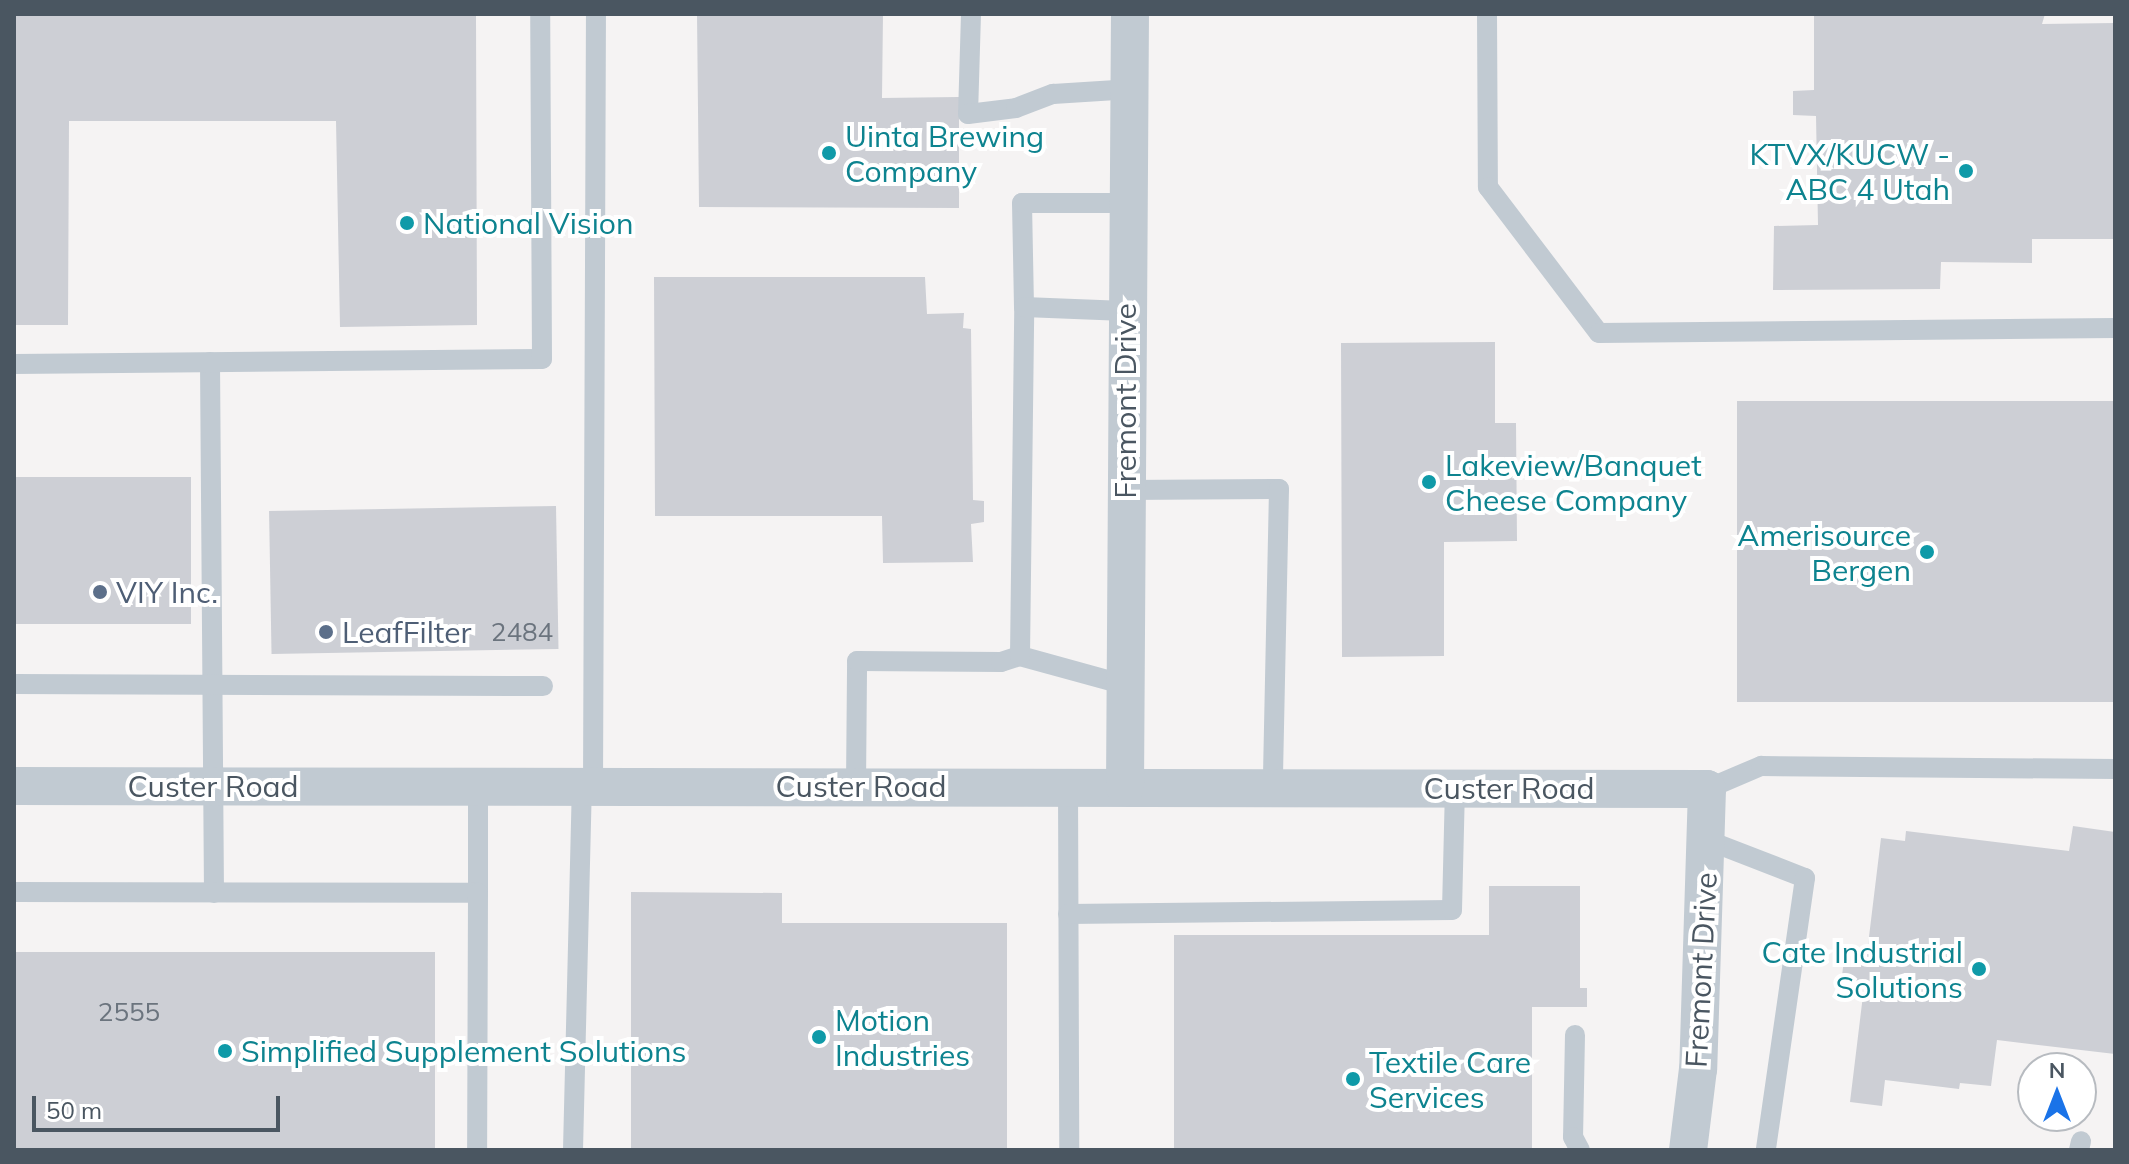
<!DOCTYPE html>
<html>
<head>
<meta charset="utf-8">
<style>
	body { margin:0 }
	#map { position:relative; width:2129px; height:1164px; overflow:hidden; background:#f5f3f3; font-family:Mulish,sans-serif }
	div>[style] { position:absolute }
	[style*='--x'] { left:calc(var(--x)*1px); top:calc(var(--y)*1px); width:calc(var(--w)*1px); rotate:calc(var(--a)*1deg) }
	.building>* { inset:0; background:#cdcfd5; transform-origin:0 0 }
	.service>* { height:20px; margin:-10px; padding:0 10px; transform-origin:10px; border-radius:10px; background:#c1cad2 }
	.minor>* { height:38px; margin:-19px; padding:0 19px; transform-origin:19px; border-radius:19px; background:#c1cad2 }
	.dots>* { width:22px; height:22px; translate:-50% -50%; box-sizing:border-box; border:4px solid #fff; border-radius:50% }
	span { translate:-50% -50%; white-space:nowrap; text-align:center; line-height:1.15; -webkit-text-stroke:8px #fff; paint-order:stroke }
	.number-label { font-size:26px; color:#6b747e }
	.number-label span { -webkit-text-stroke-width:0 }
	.culture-label { font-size:30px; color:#0d838f }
	.left { translate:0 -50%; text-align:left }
	.right { translate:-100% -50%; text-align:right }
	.street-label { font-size:30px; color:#4a5661 }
	.service-label { font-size:30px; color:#4e5e75 }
	.frame { position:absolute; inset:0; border:16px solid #4a5661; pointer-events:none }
	.north { position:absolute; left:2017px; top:1052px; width:80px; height:80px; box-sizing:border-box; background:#fff; border:2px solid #b7bbc0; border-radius:50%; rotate:0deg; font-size:22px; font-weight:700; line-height:32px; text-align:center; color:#4a5661 }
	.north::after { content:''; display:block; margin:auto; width:28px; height:36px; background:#1a73e8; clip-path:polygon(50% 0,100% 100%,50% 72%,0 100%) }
	.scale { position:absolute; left:32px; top:1096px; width:248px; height:36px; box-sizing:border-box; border:4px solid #4a5661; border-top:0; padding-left:10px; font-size:24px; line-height:28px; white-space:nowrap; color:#4a5661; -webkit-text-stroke:6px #fff; paint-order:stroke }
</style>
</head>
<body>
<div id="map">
	<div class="building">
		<i style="clip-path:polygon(14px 14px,476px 14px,477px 325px,340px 327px,336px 121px,69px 121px,68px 325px,14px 325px)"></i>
		<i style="clip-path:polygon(697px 14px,883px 14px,882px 98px,959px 97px,959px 208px,699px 207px)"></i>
		<i style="clip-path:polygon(1814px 14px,2045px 14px,2042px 24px,2115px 23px,2115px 239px,2032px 239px,2032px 263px,1941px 262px,1940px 289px,1773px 290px,1774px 226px,1818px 225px,1816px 116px,1793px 115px,1793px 91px,1814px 90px)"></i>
		<i style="clip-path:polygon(654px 277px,925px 277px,927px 314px,964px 313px,963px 328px,971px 329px,973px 500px,984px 501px,984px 522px,971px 524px,973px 562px,883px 563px,882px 516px,655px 516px)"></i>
		<i style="clip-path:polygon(1495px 342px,1495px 423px,1516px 423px,1517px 541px,1444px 542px,1444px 656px,1342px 657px,1341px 343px)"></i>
		<i style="left:2115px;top:401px;width:301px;height:378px;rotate:90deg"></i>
		<i style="left:14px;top:477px;width:177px;height:147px"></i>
		<i style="left:556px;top:506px;width:143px;height:287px;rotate:89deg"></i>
		<i style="clip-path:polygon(2073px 826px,2115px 832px,2115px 1054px,1997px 1040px,1991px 1086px,1960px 1083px,1959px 1089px,1885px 1080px,1882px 1106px,1850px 1102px,1864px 987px,1841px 984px,1845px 951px,1867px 953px,1881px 838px,1905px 841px,1906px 831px,2069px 851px)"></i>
		<i style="clip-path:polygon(1489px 886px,1580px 886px,1580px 988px,1587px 988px,1587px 1007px,1532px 1007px,1532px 1150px,1174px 1150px,1174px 935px,1489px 935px)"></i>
		<i style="clip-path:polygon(631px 892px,782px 893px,782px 923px,1007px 923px,1007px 1150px,631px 1150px)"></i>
		<i style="left:435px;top:952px;width:198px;height:421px;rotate:90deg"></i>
	</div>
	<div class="service">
		<i style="--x:971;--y:14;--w:100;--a:91.7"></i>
		<i style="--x:968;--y:114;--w:48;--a:-7.1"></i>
		<i style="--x:1016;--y:108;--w:40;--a:-21"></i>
		<i style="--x:1053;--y:94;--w:79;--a:-3.6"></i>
		<i style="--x:1487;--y:14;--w:173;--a:89.7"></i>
		<i style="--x:1488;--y:187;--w:183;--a:52.8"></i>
		<i style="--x:1599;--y:333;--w:516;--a:-0.56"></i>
		<i style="--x:1024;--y:307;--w:104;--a:-91.1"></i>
		<i style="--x:1022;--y:203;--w:103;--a:0"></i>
		<i style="--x:210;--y:362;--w:531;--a:89.57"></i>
		<i style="--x:14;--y:364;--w:528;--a:-0.54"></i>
		<i style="--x:542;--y:359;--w:345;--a:-90.3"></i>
		<i style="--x:1125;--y:490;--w:154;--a:-0.4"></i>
		<i style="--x:1279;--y:489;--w:298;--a:91.2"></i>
		<i style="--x:1020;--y:656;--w:109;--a:15.4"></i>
		<i style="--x:14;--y:684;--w:529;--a:0.22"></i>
		<i style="--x:478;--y:786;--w:107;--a:90"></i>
		<i style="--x:593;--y:786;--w:772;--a:-89.78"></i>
		<i style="--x:856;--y:786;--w:125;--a:-89.5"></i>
		<i style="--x:857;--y:661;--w:144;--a:0.4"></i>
		<i style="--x:1001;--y:662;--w:20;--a:-18"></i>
		<i style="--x:1020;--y:656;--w:349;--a:-89.3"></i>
		<i style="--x:1024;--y:307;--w:101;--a:2.3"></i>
		<i style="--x:1068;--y:786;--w:364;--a:89.8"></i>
		<i style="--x:1707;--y:789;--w:59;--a:-23.1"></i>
		<i style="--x:1761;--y:766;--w:354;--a:0.5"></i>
		<i style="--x:1707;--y:840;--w:105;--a:21.2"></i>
		<i style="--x:1805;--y:878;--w:275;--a:98.2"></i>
		<i style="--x:14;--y:892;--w:464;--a:0.1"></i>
		<i style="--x:478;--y:893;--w:257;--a:90.2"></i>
		<i style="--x:1068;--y:914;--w:384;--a:-0.6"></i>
		<i style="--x:1452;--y:910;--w:122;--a:-88.6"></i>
		<i style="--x:1575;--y:1035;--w:102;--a:91.1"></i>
		<i style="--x:1573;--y:1137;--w:15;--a:62"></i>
		<i style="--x:573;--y:1150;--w:364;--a:-88.6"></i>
		<i style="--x:2079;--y:1150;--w:9;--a:-77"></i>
	</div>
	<div class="minor">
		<i style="--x:14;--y:786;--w:1693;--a:0.1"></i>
		<i style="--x:1707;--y:789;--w:280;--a:91.8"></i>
		<i style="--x:1698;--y:1069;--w:82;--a:97"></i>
		<i style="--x:1125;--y:787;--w:773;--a:-89.63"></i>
	</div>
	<div class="dots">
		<i style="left:829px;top:153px;background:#0f9aa8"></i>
		<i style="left:1966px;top:171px;background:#0f9aa8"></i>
		<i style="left:407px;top:223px;background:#0f9aa8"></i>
		<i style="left:1429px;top:482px;background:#0f9aa8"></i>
		<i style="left:1927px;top:552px;background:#0f9aa8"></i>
		<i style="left:100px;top:592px;background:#5c6f8a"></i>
		<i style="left:326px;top:632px;background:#5c6f8a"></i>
		<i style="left:1979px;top:969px;background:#0f9aa8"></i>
		<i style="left:819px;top:1037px;background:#0f9aa8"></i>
		<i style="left:225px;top:1051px;background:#0f9aa8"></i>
		<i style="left:1353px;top:1079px;background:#0f9aa8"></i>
	</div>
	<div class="number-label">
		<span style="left:522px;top:632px">2484</span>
		<span style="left:129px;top:1012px">2555</span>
	</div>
	<div class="culture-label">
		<span class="left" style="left:845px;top:153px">Uinta Brewing<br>Company</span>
		<span class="right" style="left:1950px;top:171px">KTVX/KUCW -<br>ABC 4 Utah</span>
		<span class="left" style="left:423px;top:223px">National Vision</span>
		<span class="left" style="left:1445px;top:482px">Lakeview/Banquet<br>Cheese Company</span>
		<span class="right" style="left:1911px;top:552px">Amerisource<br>Bergen</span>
		<span class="right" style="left:1963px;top:969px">Cate Industrial<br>Solutions</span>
		<span class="left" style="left:835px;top:1037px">Motion<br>Industries</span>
		<span class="left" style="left:241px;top:1051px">Simplified Supplement Solutions</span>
		<span class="left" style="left:1369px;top:1079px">Textile Care<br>Services</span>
	</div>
	<div class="street-label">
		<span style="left:1125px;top:401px;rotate:-90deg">Fremont Drive</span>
		<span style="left:213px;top:786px">Custer Road</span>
		<span style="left:861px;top:786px">Custer Road</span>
		<span style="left:1509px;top:788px">Custer Road</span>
		<span style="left:1701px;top:970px;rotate:-87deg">Fremont Drive</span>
	</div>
	<div class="service-label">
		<span class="left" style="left:116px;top:592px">VIY Inc.</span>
		<span class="left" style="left:342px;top:632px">LeafFilter</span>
	</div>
	<div class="frame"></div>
	<div class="north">N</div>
	<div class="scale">50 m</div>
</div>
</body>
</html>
